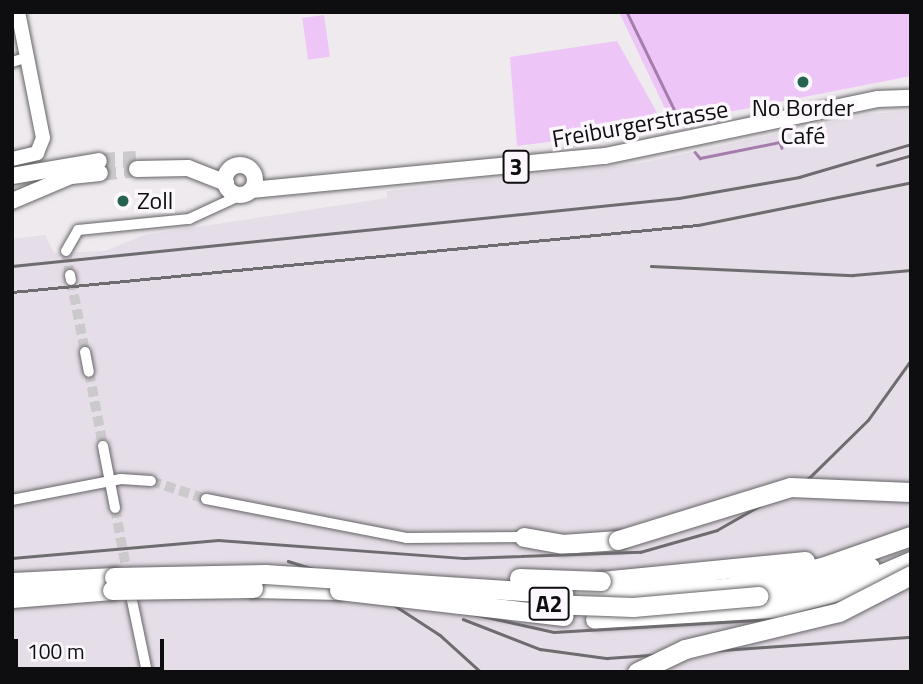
<!DOCTYPE html>
<html>
<head>
<meta charset="utf-8">
<style>
	body { margin:0 }
	#map { position:relative; width:923px; height:684px; overflow:hidden; background:#eeeaee; font-family:"Titillium Web",sans-serif }
	div>[style] { position:absolute }
	[style*='--x'] { left:calc(var(--x)*1px); top:calc(var(--y)*1px); width:calc(var(--w)*1px); rotate:calc(var(--a)*1deg) }
	.built>* { inset:0; background:#e5dde7 }
	.green>* { inset:0; background:#edc5f6; transform-origin:0 0 }
	.stream>* { height:2.5px; margin:-1.25px; padding:0 1.25px; transform-origin:1.25px; border-radius:1.25px; background:#a47dad }
	.street-tunnel>* { height:10px; margin-top:-5px; transform-origin:0; background:repeating-linear-gradient(90deg,#ccc9cd 0 10px,transparent 0 15px) }
	.primary-tunnel>* { height:16px; margin-top:-8px; transform-origin:0; background:repeating-linear-gradient(90deg,#ccc9cd 0 16px,transparent 0 24px) }
	.roads { filter:drop-shadow(0 0 2px #656366) drop-shadow(0 0 2px #656366) }
	.street>* { height:10px; margin:-5px; padding:0 5px; transform-origin:5px; border-radius:5px; background:#fff }
	.secondary>* { height:14px; margin:-7px; padding:0 7px; transform-origin:7px; border-radius:7px; background:#fff }
	.primary>* { height:16px; margin:-8px; padding:0 8px; transform-origin:8px; border-radius:8px; background:#fff }
	.primary>.ring { margin:-8px; padding:0; box-sizing:content-box; background:none; border:16px solid #fff; border-radius:50% }
	.highway>* { height:19px; margin:-9.5px; padding:0 9.5px; transform-origin:9.5px; border-radius:9.5px; background:#fff }
	.rail>* { height:2.5px; margin:-1.25px; padding:0 1.25px; transform-origin:1.25px; border-radius:1.25px; background:#6e6c6f }
	.bridges { filter:drop-shadow(0 0 2px #656366) drop-shadow(0 0 2px #656366) }
	.highway-bridge>* { height:19px; margin:-9.5px; padding:0 9.5px; transform-origin:9.5px; border-radius:9.5px; background:#fff }
	.dots>* { width:19px; height:19px; translate:-50% -50%; box-sizing:border-box; border:4px solid #fbf7fc; border-radius:50% }
	span { translate:-50% -50%; white-space:nowrap; text-align:center; line-height:1.15; -webkit-text-stroke:7px #fbf7fc; paint-order:stroke }
	.shield-label span { padding:2px 5px; background:#fbf7fc; border:2px solid; border-radius:5px; -webkit-text-stroke-width:0 }
	.shield-label { font-size:23px; color:#0e0d0f; font-weight:700 }
	.poi-label { font-size:24px; color:#0e0d0f }
	.left { translate:0 -50%; text-align:left }
	.street-label { font-size:24px; color:#0e0d0f }
	.frame { position:absolute; inset:0; border:14px solid #0e0d0f; pointer-events:none }
	.scale { position:absolute; left:14px; top:639px; width:150px; height:32px; box-sizing:border-box; border:4px solid #0e0d0f; border-top:0; padding-left:9px; font-size:21px; line-height:24px; white-space:nowrap; color:#0e0d0f; -webkit-text-stroke:5px #fbf7fc; paint-order:stroke }
</style>
</head>
<body>
<div id="map">
	<div class="built">
		<i style="clip-path:polygon(911px 111px,911px 672px,12px 672px,12px 239px,45px 235px,54px 253px,105px 251px,144px 235px,387px 198px,387px 191px,642px 163px,868px 114px)"></i>
	</div>
	<div class="green">
		<i style="clip-path:polygon(619px 12px,911px 12px,911px 76px,672px 123px)"></i>
		<i style="left:324px;top:15px;width:42px;height:22px;rotate:82deg"></i>
		<i style="clip-path:polygon(617px 41px,665px 127px,517px 146px,510px 57px)"></i>
	</div>
	<div class="stream">
		<i style="--x:627;--y:12;--w:117;--a:64.1"></i>
		<i style="--x:695;--y:152;--w:8;--a:50"></i>
		<i style="--x:700;--y:158;--w:82;--a:-11.3"></i>
		<i style="--x:780;--y:142;--w:6;--a:72"></i>
	</div>
	<div class="street-tunnel">
		<i style="--x:66;--y:251;--w:24;--a:81"></i>
		<i style="--x:71;--y:280;--w:73;--a:79"></i>
		<i style="--x:89;--y:372;--w:75;--a:79.3"></i>
		<i style="--x:151;--y:481;--w:58;--a:18.1"></i>
		<i style="--x:115;--y:508;--w:66;--a:79.5"></i>
	</div>
	<div class="primary-tunnel">
		<i style="--x:99;--y:161;--w:37;--a:-3"></i>
		<i style="--x:100;--y:173;--w:37;--a:-6"></i>
	</div>
	<div class="roads">
		<div class="street">
			<i style="--x:12;--y:62;--w:17;--a:-17"></i>
			<i style="--x:66;--y:251;--w:24;--a:-60"></i>
			<i style="--x:78;--y:230;--w:112;--a:-5.7"></i>
			<i style="--x:189;--y:219;--w:57;--a:-24.8"></i>
			<i style="--x:70;--y:275;--w:5;--a:79"></i>
			<i style="--x:85;--y:352;--w:20;--a:79"></i>
			<i style="--x:103;--y:446;--w:63;--a:79"></i>
			<i style="--x:206;--y:499;--w:204;--a:11"></i>
			<i style="--x:406;--y:538;--w:118;--a:-0.5"></i>
			<i style="--x:12;--y:500;--w:111;--a:-10.9"></i>
			<i style="--x:121;--y:479;--w:30;--a:4"></i>
			<i style="--x:129;--y:586;--w:88;--a:78.2"></i>
		</div>
		<div class="secondary">
			<i style="--x:12;--y:159;--w:26;--a:-13"></i>
			<i style="--x:37;--y:153;--w:16;--a:-68"></i>
			<i style="--x:43;--y:138;--w:128;--a:-101.2"></i>
		</div>
		<div class="primary">
			<i class="ring" style="left:225px;top:165px;width:14px;height:14px"></i>
			<i style="--x:137;--y:169;--w:51;--a:-1.1"></i>
			<i style="--x:188;--y:168;--w:41;--a:21.5"></i>
			<i style="--x:12;--y:176;--w:88;--a:-9.8"></i>
			<i style="--x:251;--y:190;--w:356;--a:-5.5"></i>
			<i style="--x:605;--y:156;--w:279;--a:-11.8"></i>
			<i style="--x:878;--y:99;--w:33;--a:-2"></i>
			<i style="--x:12;--y:201;--w:64;--a:-23"></i>
			<i style="--x:71;--y:176;--w:29;--a:-6"></i>
		</div>
		<div class="highway">
			<i style="--x:524;--y:537;--w:39;--a:10"></i>
			<i style="--x:562;--y:544;--w:56;--a:-4.1"></i>
			<i style="--x:601;--y:581;--w:205;--a:-5.6"></i>
			<i style="--x:12;--y:582;--w:102;--a:-2.8"></i>
			<i style="--x:253;--y:588;--w:86;--a:1.3"></i>
			<i style="--x:774;--y:592;--w:99;--a:-14.6"></i>
			<i style="--x:563;--y:594;--w:163;--a:-2.1"></i>
			<i style="--x:726;--y:588;--w:98;--a:-12.3"></i>
			<i style="--x:822;--y:567;--w:94;--a:-19.2"></i>
			<i style="--x:12;--y:598;--w:100;--a:-4.6"></i>
			<i style="--x:595;--y:619;--w:176;--a:-3.3"></i>
			<i style="--x:771;--y:609;--w:78;--a:-14.9"></i>
			<i style="--x:846;--y:589;--w:71;--a:-23.3"></i>
		</div>
	</div>
	<div class="rail">
		<i style="--x:877;--y:165;--w:35;--a:-16"></i>
		<i style="--x:12;--y:266;--w:670;--a:-5.82"></i>
		<i style="--x:679;--y:198;--w:122;--a:-9.9"></i>
		<i style="--x:799;--y:177;--w:117;--a:-16.4"></i>
		<i style="--x:651;--y:266;--w:202;--a:2.6"></i>
		<i style="--x:853;--y:275;--w:58;--a:-4.9"></i>
		<i style="--x:12;--y:292;--w:689;--a:-5.58"></i>
		<i style="--x:698;--y:225;--w:215;--a:-11.3"></i>
		<i style="--x:12;--y:558;--w:207;--a:-5"></i>
		<i style="--x:218;--y:540;--w:247;--a:4.2"></i>
		<i style="--x:464;--y:558;--w:176;--a:-2"></i>
		<i style="--x:640;--y:552;--w:80;--a:-15.9"></i>
		<i style="--x:717;--y:530;--w:107;--a:-29.7"></i>
		<i style="--x:810;--y:477;--w:81;--a:-44.5"></i>
		<i style="--x:868;--y:420;--w:74;--a:-54.4"></i>
		<i style="--x:288;--y:561;--w:133;--a:17.5"></i>
		<i style="--x:415;--y:601;--w:142;--a:12.6"></i>
		<i style="--x:554;--y:632;--w:239;--a:-3.4"></i>
		<i style="--x:371;--y:590;--w:82;--a:33.1"></i>
		<i style="--x:440;--y:635;--w:55;--a:42.1"></i>
		<i style="--x:463;--y:619;--w:83;--a:21.3"></i>
		<i style="--x:540;--y:649;--w:68;--a:7.7"></i>
		<i style="--x:607;--y:658;--w:305;--a:-4"></i>
	</div>
	<div class="bridges">
		<div class="highway-bridge">
			<i style="--x:618;--y:540;--w:180;--a:-17.1"></i>
			<i style="--x:790;--y:487;--w:121;--a:2.4"></i>
			<i style="--x:114;--y:577;--w:151;--a:-1.1"></i>
			<i style="--x:265;--y:574;--w:299;--a:3.8"></i>
			<i style="--x:519;--y:578;--w:82;--a:2.1"></i>
			<i style="--x:112;--y:590;--w:141;--a:-0.8"></i>
			<i style="--x:339;--y:590;--w:226;--a:6.6"></i>
			<i style="--x:546;--y:604;--w:87;--a:2"></i>
			<i style="--x:633;--y:607;--w:126;--a:-5"></i>
			<i style="--x:637;--y:672;--w:53;--a:-25.6"></i>
			<i style="--x:685;--y:649;--w:158;--a:-13.5"></i>
			<i style="--x:839;--y:612;--w:81;--a:-27.2"></i>
		</div>
	</div>
	<div class="dots">
		<i style="left:803px;top:82px;background:#24634f"></i>
		<i style="left:123px;top:201px;background:#24634f"></i>
	</div>
	<div class="shield-label">
		<span style="left:516px;top:167px">3</span>
		<span style="left:549px;top:604px">A2</span>
	</div>
	<div class="poi-label">
		<span style="left:803px;top:122px">No Border<br>Café</span>
		<span class="left" style="left:137px;top:201px">Zoll</span>
	</div>
	<div class="street-label">
		<span style="left:640px;top:124px;rotate:-10deg">Freiburgerstrasse</span>
	</div>
	<div class="frame"></div>
	<div class="scale">100 m</div>
</div>
</body>
</html>
